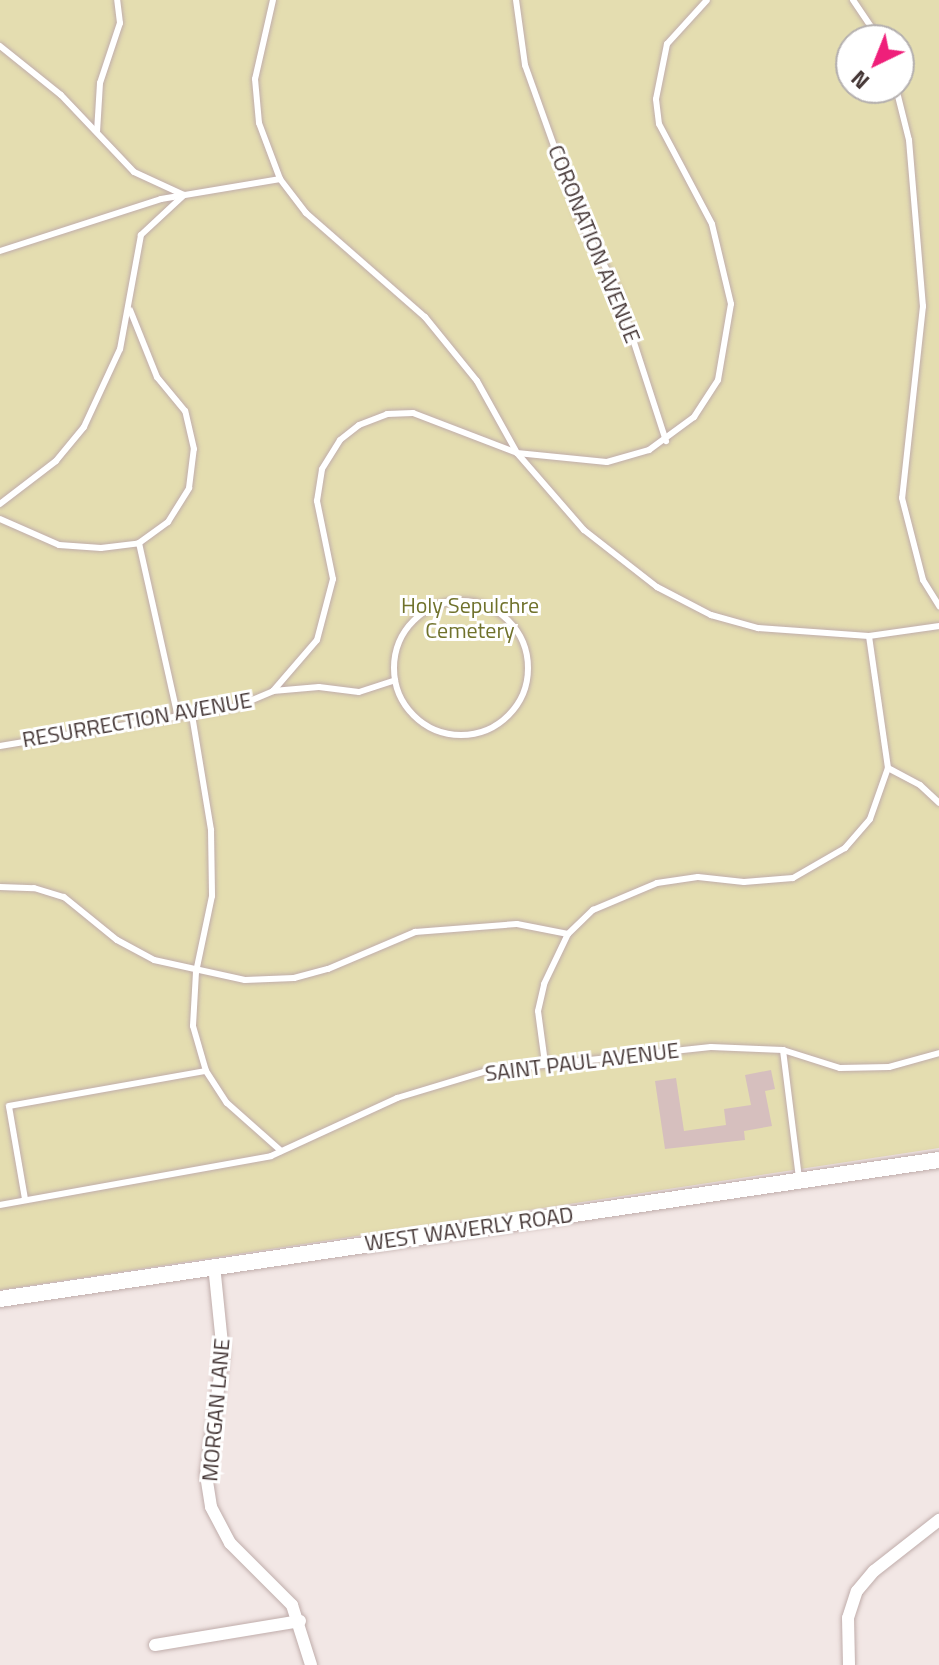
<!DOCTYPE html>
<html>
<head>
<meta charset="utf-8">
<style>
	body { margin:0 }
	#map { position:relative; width:939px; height:1665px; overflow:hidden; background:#f2e7e5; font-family:"Titillium Web",sans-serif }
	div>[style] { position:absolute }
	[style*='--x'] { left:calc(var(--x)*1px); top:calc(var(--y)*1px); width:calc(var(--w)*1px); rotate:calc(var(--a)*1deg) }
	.green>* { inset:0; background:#e4ddb0 }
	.building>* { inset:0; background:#d6bfbe }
	.roads { filter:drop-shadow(0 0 2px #c0adab) drop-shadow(0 0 2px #c0adab) }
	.service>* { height:6px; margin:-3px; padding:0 3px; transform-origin:3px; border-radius:3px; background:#fff }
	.service>.ring { margin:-3px; padding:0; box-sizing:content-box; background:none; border:6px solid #fff; border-radius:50% }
	.minor>* { height:12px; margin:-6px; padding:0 6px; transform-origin:6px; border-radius:6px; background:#fff }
	.tertiary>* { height:16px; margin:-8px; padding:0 8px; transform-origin:8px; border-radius:8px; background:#fff }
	span { translate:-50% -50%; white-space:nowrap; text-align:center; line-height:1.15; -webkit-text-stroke:6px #fff; paint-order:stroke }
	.street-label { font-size:22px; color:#443635 }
	.park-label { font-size:22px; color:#70722c }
	.north { position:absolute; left:835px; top:24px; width:80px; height:80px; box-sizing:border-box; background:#fff; border:2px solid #b4afae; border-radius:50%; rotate:223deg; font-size:22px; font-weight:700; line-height:32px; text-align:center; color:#443635 }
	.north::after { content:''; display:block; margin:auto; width:28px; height:36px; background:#ef1f7a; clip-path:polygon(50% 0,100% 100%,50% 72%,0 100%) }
</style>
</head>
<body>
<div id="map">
	<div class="green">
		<i style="clip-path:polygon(evenodd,0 0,939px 0,939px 1148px,0 1290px,0 0,851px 40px,899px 40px,899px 88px,851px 88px,851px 40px)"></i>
	</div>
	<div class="building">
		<i style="clip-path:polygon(771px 1070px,775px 1089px,765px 1091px,772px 1126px,744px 1131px,745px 1140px,665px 1149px,655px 1081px,676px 1078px,684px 1131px,726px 1125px,724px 1109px,751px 1105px,745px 1075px)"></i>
	</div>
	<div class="roads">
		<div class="service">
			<i style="--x:273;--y:0;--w:81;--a:102.8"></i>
			<i style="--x:255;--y:79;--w:44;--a:84.8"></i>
			<i style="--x:259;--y:123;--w:60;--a:69.4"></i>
			<i style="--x:280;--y:179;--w:43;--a:52.6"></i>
			<i style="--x:306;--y:213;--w:158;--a:41.2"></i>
			<i style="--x:425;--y:317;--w:82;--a:50.9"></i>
			<i style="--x:477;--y:381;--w:82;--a:60.9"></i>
			<i style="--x:517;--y:453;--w:102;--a:49"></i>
			<i style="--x:584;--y:530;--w:93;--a:38"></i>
			<i style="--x:657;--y:587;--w:61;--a:27.4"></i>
			<i style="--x:711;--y:615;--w:49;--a:15.5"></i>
			<i style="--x:758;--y:628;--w:111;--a:4.1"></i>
			<i style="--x:869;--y:636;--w:71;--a:-8.1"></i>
			<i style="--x:516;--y:0;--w:66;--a:82.1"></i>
			<i style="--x:525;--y:65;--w:169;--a:70.3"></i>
			<i style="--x:582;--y:224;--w:72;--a:61.6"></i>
			<i style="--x:616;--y:287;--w:162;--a:72"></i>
			<i style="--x:853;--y:0;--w:48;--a:56"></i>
			<i style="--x:0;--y:46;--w:78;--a:38.8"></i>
			<i style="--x:61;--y:95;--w:106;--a:46.5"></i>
			<i style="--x:134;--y:172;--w:55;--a:24.7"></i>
			<i style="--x:184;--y:195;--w:59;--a:137.1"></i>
			<i style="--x:141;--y:235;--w:116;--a:100.4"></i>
			<i style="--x:120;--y:349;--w:86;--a:114.8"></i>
			<i style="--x:84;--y:427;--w:44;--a:129.5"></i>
			<i style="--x:56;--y:461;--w:71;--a:142.5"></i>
			<i style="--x:896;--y:88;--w:54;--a:76"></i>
			<i style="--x:909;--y:140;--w:167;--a:85.2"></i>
			<i style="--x:923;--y:306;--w:193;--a:96.2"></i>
			<i style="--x:902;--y:498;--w:85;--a:75.6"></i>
			<i style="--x:923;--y:580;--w:31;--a:58"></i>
			<i style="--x:97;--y:132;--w:49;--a:-86.5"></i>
			<i style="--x:100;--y:83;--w:63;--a:-71.6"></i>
			<i style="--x:120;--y:23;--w:23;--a:-97"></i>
			<i style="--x:0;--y:251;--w:169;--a:-17.9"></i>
			<i style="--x:161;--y:199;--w:121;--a:-9.5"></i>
			<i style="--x:0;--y:519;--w:64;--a:23.8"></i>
			<i style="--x:59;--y:545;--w:42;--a:4.1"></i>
			<i style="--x:101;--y:548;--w:38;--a:-7"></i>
			<i style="--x:139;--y:543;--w:36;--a:-36"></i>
			<i style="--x:168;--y:522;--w:40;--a:-58"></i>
			<i style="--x:189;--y:488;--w:39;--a:-83"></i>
			<i style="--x:194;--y:449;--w:39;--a:-103"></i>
			<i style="--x:185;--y:411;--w:44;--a:-129.5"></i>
			<i style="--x:157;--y:377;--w:72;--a:-111.9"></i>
			<i style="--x:139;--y:543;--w:178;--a:77.4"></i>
			<i class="ring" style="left:394px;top:601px;width:128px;height:128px"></i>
			<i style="--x:273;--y:691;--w:46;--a:-5"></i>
			<i style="--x:319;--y:687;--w:40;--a:7.1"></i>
			<i style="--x:359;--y:692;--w:38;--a:-18"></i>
			<i style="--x:192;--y:715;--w:117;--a:80.6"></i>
			<i style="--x:211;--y:830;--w:66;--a:89.1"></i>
			<i style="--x:212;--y:896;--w:78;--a:101.9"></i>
			<i style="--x:196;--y:972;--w:54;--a:93.2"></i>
			<i style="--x:193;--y:1026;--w:47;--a:73.9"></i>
			<i style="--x:206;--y:1071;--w:38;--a:57"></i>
			<i style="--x:227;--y:1103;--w:72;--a:41.6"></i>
			<i style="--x:0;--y:746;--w:241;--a:-9.5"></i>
			<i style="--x:238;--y:706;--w:38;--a:-23"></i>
			<i style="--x:273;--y:691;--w:67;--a:-49.2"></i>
			<i style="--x:317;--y:640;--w:63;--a:-75.3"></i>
			<i style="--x:333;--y:579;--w:80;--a:-101.6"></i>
			<i style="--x:317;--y:501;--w:32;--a:-81"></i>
			<i style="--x:322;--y:469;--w:34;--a:-58"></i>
			<i style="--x:340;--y:440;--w:24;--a:-38"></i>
			<i style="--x:359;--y:425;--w:30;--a:-21"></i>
			<i style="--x:387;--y:414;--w:26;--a:-2"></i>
			<i style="--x:413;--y:413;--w:111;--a:21"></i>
			<i style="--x:517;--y:453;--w:90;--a:5.7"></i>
			<i style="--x:607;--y:462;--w:44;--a:-15.9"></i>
			<i style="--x:649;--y:450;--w:56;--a:-36.3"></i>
			<i style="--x:694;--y:417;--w:44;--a:-57"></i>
			<i style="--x:718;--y:380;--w:77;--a:-80.3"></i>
			<i style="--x:731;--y:304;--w:82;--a:-103.4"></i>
			<i style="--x:712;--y:224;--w:113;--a:-117.9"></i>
			<i style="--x:659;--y:124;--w:25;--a:-97"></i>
			<i style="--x:656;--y:99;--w:56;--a:-78.7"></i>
			<i style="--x:667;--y:44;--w:59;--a:-47.7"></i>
			<i style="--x:888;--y:768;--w:36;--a:28"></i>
			<i style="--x:920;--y:785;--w:26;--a:43"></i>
			<i style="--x:0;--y:887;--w:34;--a:2"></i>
			<i style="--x:34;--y:888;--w:31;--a:17"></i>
			<i style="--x:64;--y:897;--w:68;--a:39.1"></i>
			<i style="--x:117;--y:940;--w:42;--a:28.4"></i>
			<i style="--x:154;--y:960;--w:93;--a:12.4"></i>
			<i style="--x:245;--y:980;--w:49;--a:-2.3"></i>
			<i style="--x:294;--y:978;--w:35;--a:-15"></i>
			<i style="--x:328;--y:969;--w:95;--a:-23"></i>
			<i style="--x:415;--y:932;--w:102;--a:-4.5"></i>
			<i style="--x:517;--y:924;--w:52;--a:11.1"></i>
			<i style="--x:783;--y:1050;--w:129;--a:82.9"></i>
			<i style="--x:545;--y:1063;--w:52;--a:-97.7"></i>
			<i style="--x:538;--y:1011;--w:28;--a:-77"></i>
			<i style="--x:544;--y:984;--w:55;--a:-64.4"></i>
			<i style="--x:568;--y:934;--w:35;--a:-44"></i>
			<i style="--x:593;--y:910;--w:69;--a:-22.9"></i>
			<i style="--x:657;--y:883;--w:41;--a:-8.3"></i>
			<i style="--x:698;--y:877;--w:46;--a:6.2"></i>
			<i style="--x:744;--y:882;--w:49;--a:-4.7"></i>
			<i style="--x:793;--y:878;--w:60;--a:-30"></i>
			<i style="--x:845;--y:848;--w:38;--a:-49"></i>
			<i style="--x:870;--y:819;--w:54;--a:-70.6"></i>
			<i style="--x:888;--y:768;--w:133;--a:-98.2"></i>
			<i style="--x:25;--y:1199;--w:94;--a:-99.8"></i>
			<i style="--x:9;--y:1106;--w:200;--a:-10.1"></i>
			<i style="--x:0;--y:1205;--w:275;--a:-10.2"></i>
			<i style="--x:271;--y:1156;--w:139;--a:-24.7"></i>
			<i style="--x:397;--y:1098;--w:94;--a:-16.7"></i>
			<i style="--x:487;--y:1071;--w:225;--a:-6.1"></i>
			<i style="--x:711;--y:1047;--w:72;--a:2.4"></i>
			<i style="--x:783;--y:1050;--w:60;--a:17.5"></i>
			<i style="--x:840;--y:1068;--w:49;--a:-1.2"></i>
			<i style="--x:889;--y:1067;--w:52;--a:-15.6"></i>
		</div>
		<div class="minor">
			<i style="--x:214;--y:1265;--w:89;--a:84.2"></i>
			<i style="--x:223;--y:1354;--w:122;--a:98"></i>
			<i style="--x:206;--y:1475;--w:32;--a:81"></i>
			<i style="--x:211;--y:1507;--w:41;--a:62.2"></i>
			<i style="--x:230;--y:1543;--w:88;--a:45"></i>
			<i style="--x:292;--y:1605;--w:63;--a:72.4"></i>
			<i style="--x:155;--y:1645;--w:147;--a:-9.4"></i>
			<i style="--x:849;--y:1665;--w:47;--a:-91.2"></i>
			<i style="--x:848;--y:1618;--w:28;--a:-72"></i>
			<i style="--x:857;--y:1591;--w:26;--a:-50"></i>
			<i style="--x:874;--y:1571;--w:83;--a:-38.1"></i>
		</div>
		<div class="tertiary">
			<i style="--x:0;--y:1299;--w:949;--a:-8.42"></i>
		</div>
	</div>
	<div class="street-label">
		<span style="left:594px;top:244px;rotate:68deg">CORONATION AVENUE</span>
		<span style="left:137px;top:720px;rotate:-10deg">RESURRECTION AVENUE</span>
		<span style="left:582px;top:1062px;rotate:-7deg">SAINT PAUL AVENUE</span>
		<span style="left:469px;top:1229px;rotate:-8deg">WEST WAVERLY ROAD</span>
		<span style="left:216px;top:1410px;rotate:-85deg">MORGAN LANE</span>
	</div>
	<div class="park-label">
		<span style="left:470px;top:618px">Holy Sepulchre<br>Cemetery</span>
	</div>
	<div class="north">N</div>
</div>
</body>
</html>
